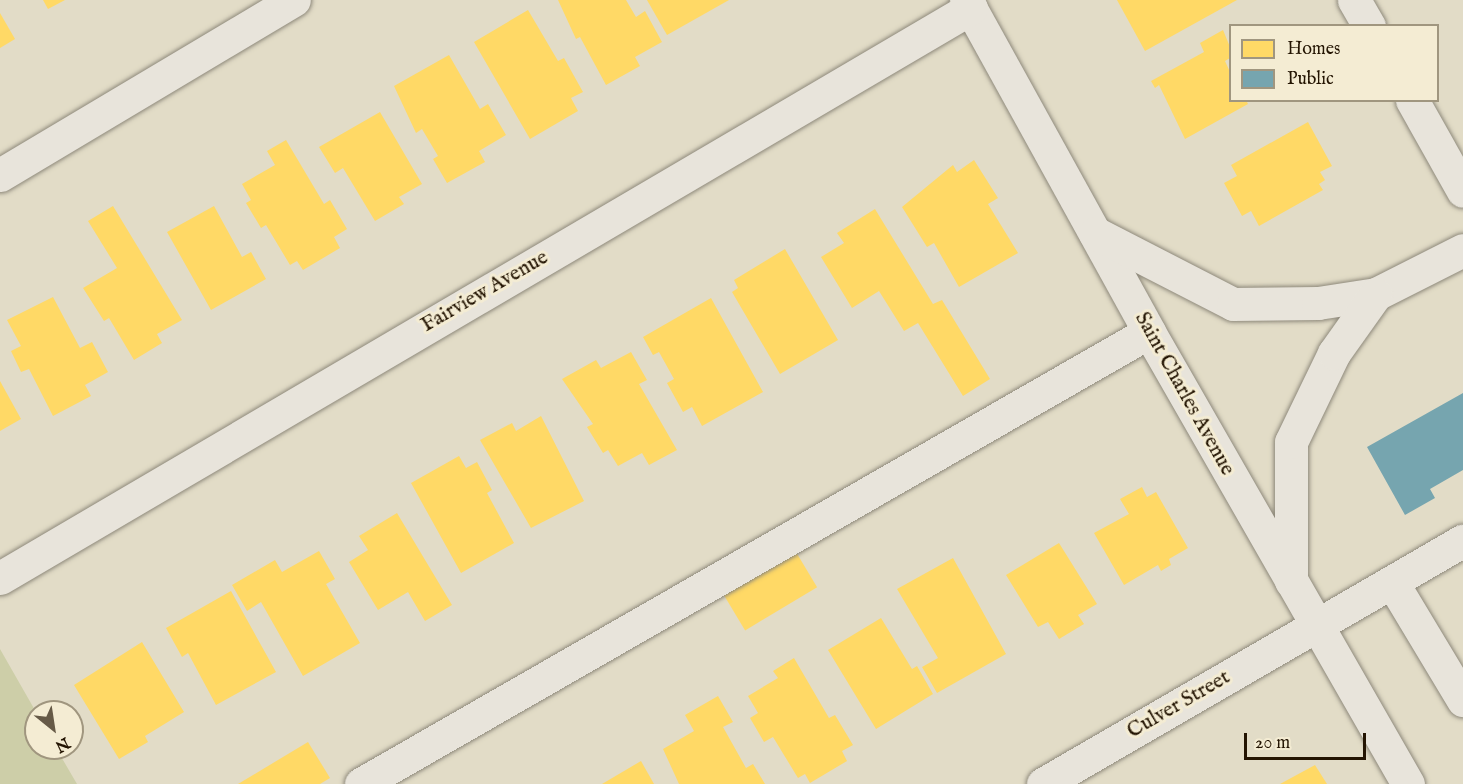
<!DOCTYPE html>
<html>
<head>
<meta charset="utf-8">
<style>
	body { margin:0 }
	#map { position:relative; width:1463px; height:784px; overflow:hidden; background:#e2dcc7; font-family:"IM FELL English",serif }
	div>[style] { position:absolute }
	[style*='--x'] { left:calc(var(--x)*1px); top:calc(var(--y)*1px); width:calc(var(--w)*1px); rotate:calc(var(--a)*1deg) }
	.green>* { inset:0; background:#cdcea8 }
	.homes>* { inset:0; background:#ffd966; transform-origin:0 0 }
	.public>* { inset:0; background:#76a5af }
	.roads { filter:drop-shadow(0 0 2px #8e897b) drop-shadow(0 0 2px #8e897b) }
	.minor>* { height:33px; margin:-16.5px; padding:0 16.5px; transform-origin:16.5px; border-radius:16.5px; background:#e8e4db }
	span { translate:-50% -50%; white-space:nowrap; text-align:center; line-height:1.15; -webkit-text-stroke:6px #f4ecd3; paint-order:stroke }
	.street-label { font-size:21px; color:#231402 }
	.legend { position:absolute; left:1229px; top:24px; width:210px; height:78px; box-sizing:border-box; background:#f4ecd3; border:2px solid #a0967f; margin:0; padding:8px 10px; list-style:none; font-size:18px; color:#231402 }
	.legend li { display:flex; align-items:center; gap:12px; height:30px }
	.legend b { width:30px; border:2px solid #a0967f }
	.north { position:absolute; left:24px; top:700px; width:60px; height:60px; box-sizing:border-box; background:#f4ecd3; border:2px solid #a0967f; border-radius:50%; rotate:150deg; font-size:16px; font-weight:700; line-height:24px; text-align:center; color:#231402 }
	.north::after { content:''; display:block; margin:auto; width:21px; height:27px; background:#665a47; clip-path:polygon(50% 0,100% 100%,50% 72%,0 100%) }
	.scale { position:absolute; left:1244px; top:733px; width:122px; height:27px; box-sizing:border-box; border:3px solid #231402; border-top:0; padding-left:8px; font-size:18px; line-height:21px; white-space:nowrap; color:#231402; -webkit-text-stroke:4px #f4ecd3; paint-order:stroke }
</style>
</head>
<body>
<div id="map">
	<div class="green">
		<i style="clip-path:polygon(0 649px,36px 712px,36px 748px,56px 748px,77px 784px,0 784px)"></i>
	</div>
	<div class="homes">
		<i style="clip-path:polygon(43px 0,65px 0,48px 9px)"></i>
		<i style="clip-path:polygon(558px 0,626px 0,636px 17px,645px 11px,662px 42px,635px 57px,640px 66px,606px 85px,580px 37px,576px 39px)"></i>
		<i style="clip-path:polygon(647px 0,729px 0,667px 35px)"></i>
		<i style="clip-path:polygon(1117px 0,1237px 0,1145px 51px)"></i>
		<i style="clip-path:polygon(528px 10px,558px 61px,564px 58px,583px 92px,571px 98px,578px 111px,530px 139px,474px 42px)"></i>
		<i style="clip-path:polygon(0 13px,15px 39px,0 48px)"></i>
		<i style="clip-path:polygon(1223px 30px,1230px 47px,1230px 58px,1225px 61px,1230px 72px,1230px 100px,1246px 100px,1248px 104px,1185px 139px,1159px 85px,1155px 88px,1151px 81px,1204px 52px,1200px 43px)"></i>
		<i style="clip-path:polygon(449px 55px,480px 109px,488px 104px,506px 135px,479px 151px,485px 162px,447px 183px,433px 159px,438px 156px,422px 129px,416px 133px,394px 86px)"></i>
		<i style="clip-path:polygon(380px 112px,422px 184px,399px 197px,404px 204px,375px 221px,343px 168px,335px 173px,319px 147px)"></i>
		<i style="clip-path:polygon(1308px 122px,1332px 166px,1320px 172px,1325px 180px,1319px 184px,1323px 190px,1259px 226px,1251px 211px,1242px 216px,1224px 183px,1237px 176px,1231px 165px)"></i>
		<i style="clip-path:polygon(286px 140px,324px 204px,330px 200px,347px 229px,334px 237px,340px 248px,303px 270px,297px 261px,290px 265px,266px 225px,261px 228px,246px 203px,251px 200px,242px 184px,275px 165px,267px 151px)"></i>
		<i style="clip-path:polygon(974px 160px,998px 198px,988px 204px,1018px 253px,959px 287px,934px 243px,927px 247px,902px 207px,953px 165px,957px 172px)"></i>
		<i style="clip-path:polygon(113px 206px,182px 320px,157px 334px,162px 343px,134px 360px,109px 318px,104px 321px,83px 288px,117px 268px,88px 221px)"></i>
		<i style="clip-path:polygon(214px 206px,242px 257px,251px 252px,266px 279px,211px 310px,167px 232px)"></i>
		<i style="clip-path:polygon(875px 209px,933px 304px,942px 300px,990px 379px,963px 396px,918px 323px,904px 331px,879px 291px,852px 308px,821px 257px,844px 243px,837px 233px)"></i>
		<i style="clip-path:polygon(785px 249px,838px 340px,780px 374px,732px 292px,738px 288px,734px 280px)"></i>
		<i style="clip-path:polygon(53px 297px,80px 348px,92px 342px,108px 372px,85px 385px,91px 396px,53px 416px,29px 369px,21px 372px,11px 351px,21px 346px,7px 320px)"></i>
		<i style="clip-path:polygon(711px 298px,763px 392px,702px 426px,692px 407px,683px 412px,667px 383px,674px 379px,659px 352px,653px 355px,643px 337px)"></i>
		<i style="clip-path:polygon(631px 352px,647px 380px,639px 384px,677px 450px,649px 465px,642px 453px,618px 466px,608px 450px,603px 453px,587px 427px,593px 424px,562px 379px,596px 360px,601px 368px)"></i>
		<i style="clip-path:polygon(0 381px,21px 419px,0 431px)"></i>
		<i style="clip-path:polygon(541px 416px,584px 501px,531px 528px,480px 440px,512px 423px,516px 431px)"></i>
		<i style="clip-path:polygon(459px 456px,466px 468px,477px 462px,492px 490px,487px 493px,514px 543px,461px 573px,411px 483px)"></i>
		<i style="clip-path:polygon(1142px 487px,1147px 497px,1156px 492px,1188px 548px,1169px 559px,1171px 565px,1161px 571px,1158px 565px,1124px 585px,1094px 533px,1129px 514px,1120px 499px)"></i>
		<i style="clip-path:polygon(397px 513px,452px 605px,425px 621px,408px 592px,378px 610px,349px 562px,368px 550px,359px 536px)"></i>
		<i style="clip-path:polygon(1059px 543px,1097px 604px,1078px 615px,1084px 624px,1059px 639px,1048px 622px,1038px 627px,1006px 575px)"></i>
		<i style="clip-path:polygon(319px 551px,335px 579px,326px 584px,360px 643px,303px 676px,261px 602px,247px 611px,232px 585px,275px 560px,282px 572px)"></i>
		<i style="left:796px;top:552px;width:41px;height:84px;rotate:59deg"></i>
		<i style="clip-path:polygon(953px 558px,1006px 654px,937px 693px,922px 667px,938px 658px,897px 589px)"></i>
		<i style="clip-path:polygon(231px 591px,276px 672px,216px 705px,188px 653px,182px 657px,166px 628px)"></i>
		<i style="clip-path:polygon(881px 618px,912px 669px,917px 666px,933px 694px,876px 729px,828px 650px)"></i>
		<i style="clip-path:polygon(142px 642px,184px 712px,145px 736px,148px 742px,119px 759px,74px 685px)"></i>
		<i style="clip-path:polygon(794px 658px,829px 718px,835px 715px,853px 745px,842px 751px,847px 761px,810px 783px,805px 774px,798px 778px,773px 737px,764px 742px,750px 718px,758px 713px,748px 696px,778px 678px,773px 671px)"></i>
		<i style="clip-path:polygon(718px 696px,733px 722px,723px 727px,746px 768px,753px 764px,765px 784px,679px 784px,663px 749px,694px 731px,685px 715px)"></i>
		<i style="clip-path:polygon(308px 742px,330px 778px,320px 784px,238px 784px)"></i>
		<i style="clip-path:polygon(641px 761px,654px 784px,602px 784px)"></i>
		<i style="clip-path:polygon(1315px 765px,1327px 784px,1280px 784px)"></i>
	</div>
	<div class="public">
		<i style="clip-path:polygon(1463px 393px,1463px 470px,1430px 489px,1435px 498px,1405px 515px,1367px 447px)"></i>
	</div>
	<div class="roads">
		<div class="minor">
			<i style="--x:966;--y:0;--w:379;--a:61.1"></i>
			<i style="--x:1149;--y:332;--w:521;--a:60.19"></i>
			<i style="--x:1354;--y:0;--w:30;--a:60"></i>
			<i style="--x:1412;--y:100;--w:104;--a:60.7"></i>
			<i style="--x:0;--y:175;--w:342;--a:-30.8"></i>
			<i style="--x:1095;--y:233;--w:155;--a:27.2"></i>
			<i style="--x:1233;--y:304;--w:85;--a:-0.7"></i>
			<i style="--x:1318;--y:303;--w:59;--a:-8.8"></i>
			<i style="--x:1376;--y:294;--w:97;--a:-26.8"></i>
			<i style="--x:0;--y:578;--w:1126;--a:-30.41"></i>
			<i style="--x:1291;--y:581;--w:139;--a:-90"></i>
			<i style="--x:1291;--y:442;--w:99;--a:-64.2"></i>
			<i style="--x:1334;--y:353;--w:72;--a:-54.6"></i>
			<i style="--x:1392;--y:582;--w:138;--a:59"></i>
			<i style="--x:361;--y:784;--w:908;--a:-29.84"></i>
			<i style="--x:1043;--y:784;--w:485;--a:-30.1"></i>
		</div>
	</div>
	<div class="street-label">
		<span style="left:485px;top:292px;rotate:-30deg">Fairview Avenue</span>
		<span style="left:1184px;top:394px;rotate:61deg">Saint Charles Avenue</span>
		<span style="left:1179px;top:705px;rotate:-30deg">Culver Street</span>
	</div>
	<ul class="legend">
	<li><b style="height:16px;background:#ffd966"></b>Homes</li>
	<li><b style="height:16px;background:#76a5af"></b>Public</li>
	</ul>
	<div class="north">N</div>
	<div class="scale">20 m</div>
</div>
</body>
</html>
